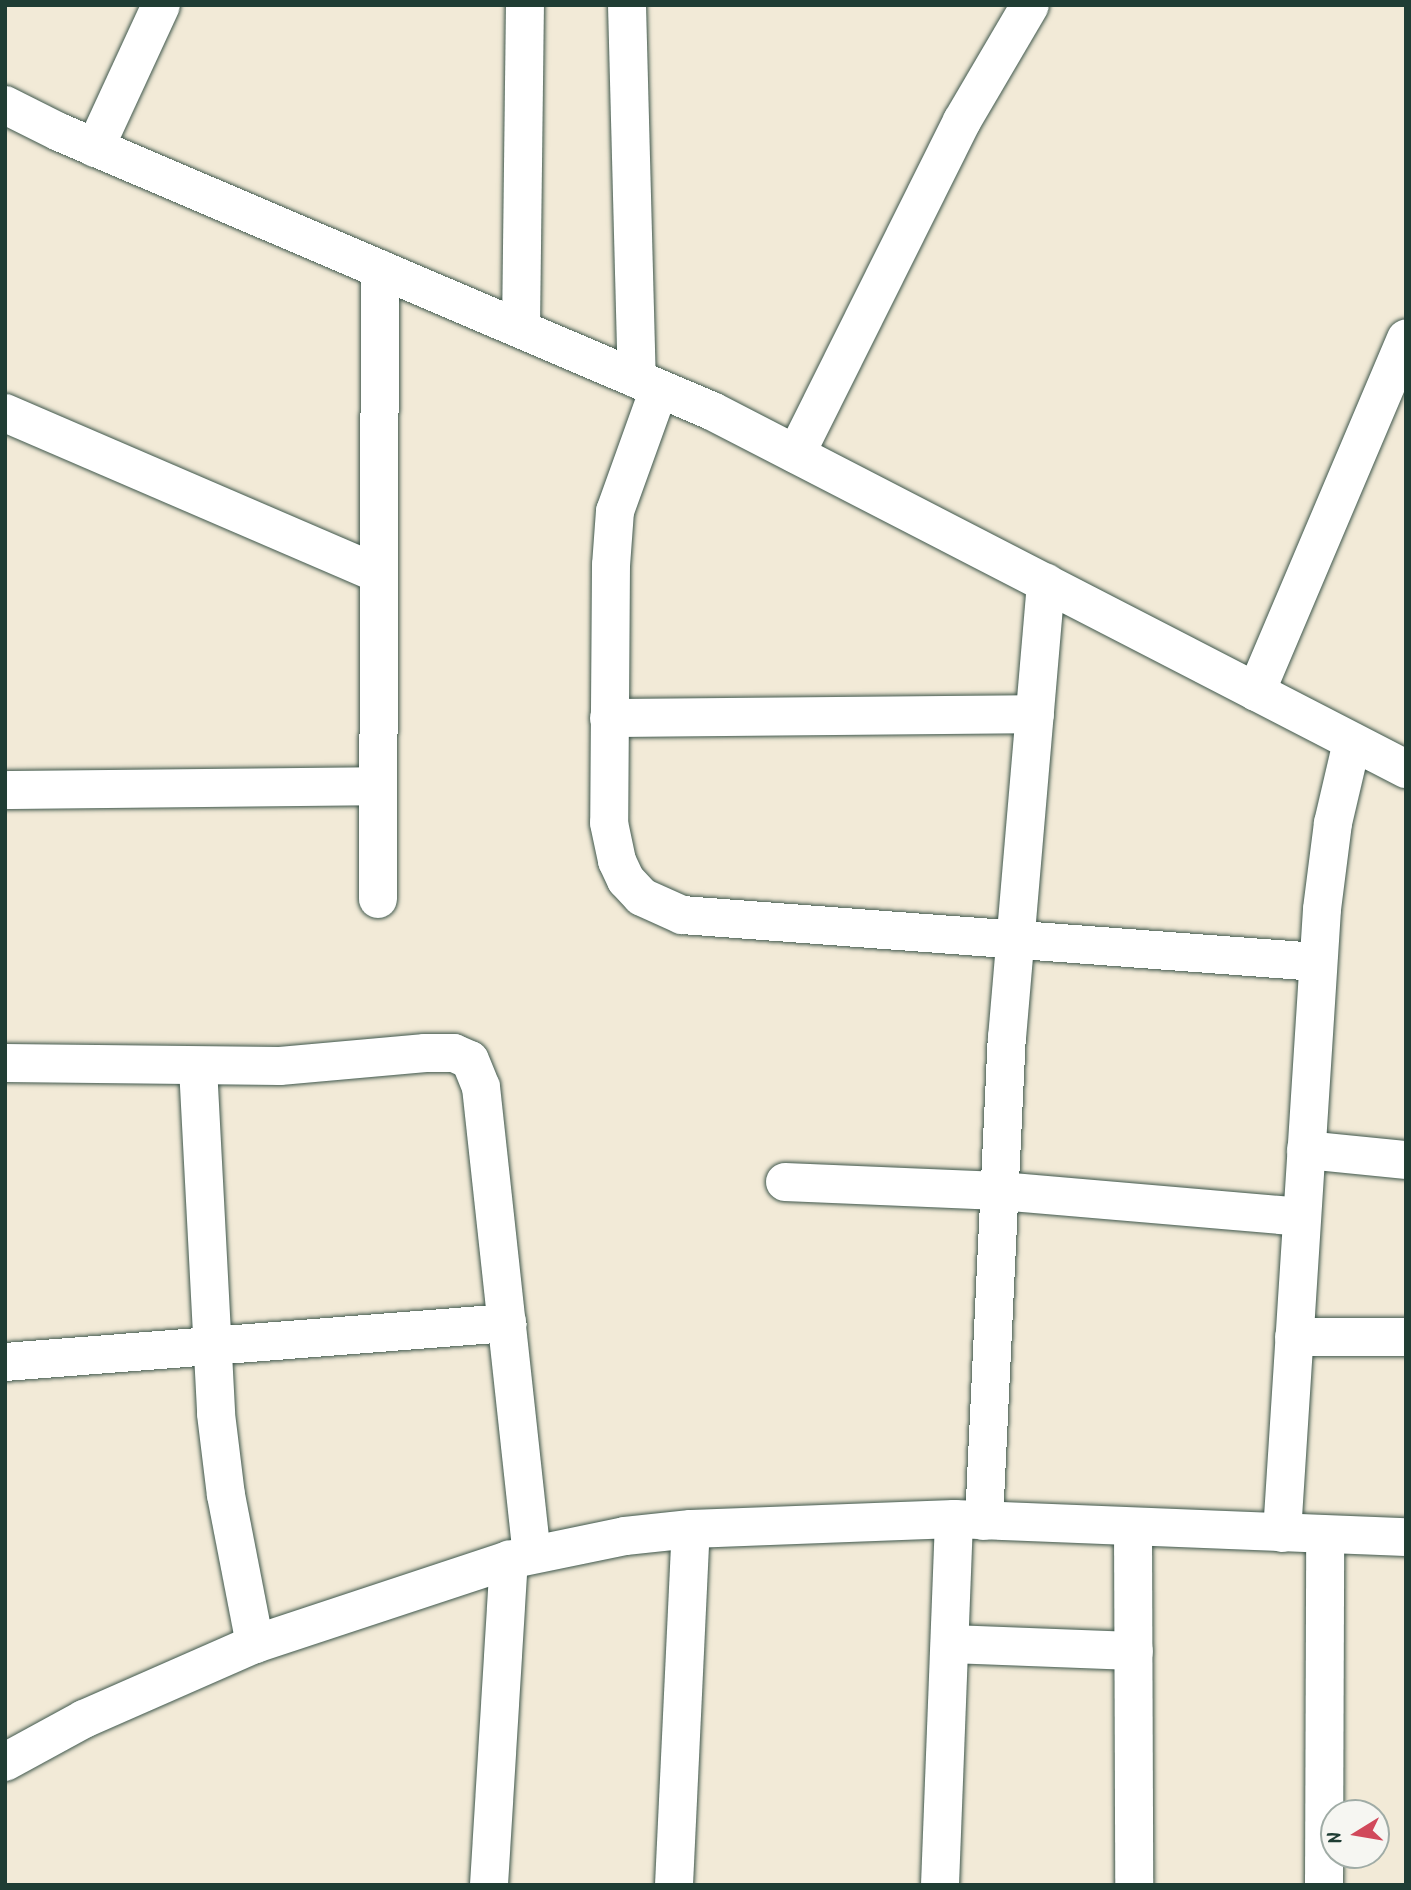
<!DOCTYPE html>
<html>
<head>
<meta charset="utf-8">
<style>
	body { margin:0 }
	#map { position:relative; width:1411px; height:1890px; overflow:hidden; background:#f2ead7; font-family:Kalam,sans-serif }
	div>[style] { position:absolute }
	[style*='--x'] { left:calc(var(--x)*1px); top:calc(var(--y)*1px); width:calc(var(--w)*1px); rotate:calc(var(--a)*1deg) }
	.roads { filter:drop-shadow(0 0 2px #3f574c) drop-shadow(0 0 2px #3f574c) }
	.minor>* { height:38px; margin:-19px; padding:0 19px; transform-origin:19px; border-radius:19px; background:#fff }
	span { translate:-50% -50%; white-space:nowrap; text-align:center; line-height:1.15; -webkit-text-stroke:7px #f6f6f2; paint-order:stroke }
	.frame { position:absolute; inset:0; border:7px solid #1f3d34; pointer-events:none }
	.north { position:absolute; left:1320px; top:1799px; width:70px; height:70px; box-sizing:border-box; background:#f6f6f2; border:2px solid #a0aca6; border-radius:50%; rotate:259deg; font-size:19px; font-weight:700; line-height:28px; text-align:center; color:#1f3d34 }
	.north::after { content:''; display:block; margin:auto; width:24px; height:32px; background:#d1495b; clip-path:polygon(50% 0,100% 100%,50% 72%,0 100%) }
</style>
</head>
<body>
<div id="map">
	<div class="roads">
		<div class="minor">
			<i style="--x:627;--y:5;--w:374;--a:88.5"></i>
			<i style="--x:5;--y:105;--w:60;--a:26.6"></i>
			<i style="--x:59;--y:132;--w:710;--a:23.14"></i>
			<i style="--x:712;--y:411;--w:781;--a:27.29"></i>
			<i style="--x:95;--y:148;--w:157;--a:-65.2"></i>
			<i style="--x:521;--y:329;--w:324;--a:-89.3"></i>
			<i style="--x:659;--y:389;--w:130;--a:109.8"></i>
			<i style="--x:615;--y:511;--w:54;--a:94.2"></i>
			<i style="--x:611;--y:565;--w:258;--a:90.4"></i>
			<i style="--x:609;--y:823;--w:39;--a:78"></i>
			<i style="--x:617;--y:861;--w:21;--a:65"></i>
			<i style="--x:626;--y:880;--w:23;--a:47"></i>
			<i style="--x:642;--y:897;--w:44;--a:24.2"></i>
			<i style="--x:682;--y:915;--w:638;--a:4.23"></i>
			<i style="--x:5;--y:413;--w:406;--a:23.3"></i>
			<i style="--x:796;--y:454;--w:372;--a:-63.5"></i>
			<i style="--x:962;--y:121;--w:134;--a:-59.6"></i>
			<i style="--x:1256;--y:692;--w:384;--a:-67"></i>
			<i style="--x:609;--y:718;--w:426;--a:-0.5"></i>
			<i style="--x:5;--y:790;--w:373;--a:-0.6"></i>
			<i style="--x:378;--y:899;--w:630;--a:-89.82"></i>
			<i style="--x:5;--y:1063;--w:275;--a:0.6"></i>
			<i style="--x:280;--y:1066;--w:146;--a:-5.1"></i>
			<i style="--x:425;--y:1053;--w:29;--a:0"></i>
			<i style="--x:454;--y:1053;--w:17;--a:24"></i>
			<i style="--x:470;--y:1060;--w:29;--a:68"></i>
			<i style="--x:481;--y:1087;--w:470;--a:83.8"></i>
			<i style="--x:198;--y:1067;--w:347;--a:87"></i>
			<i style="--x:216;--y:1414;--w:82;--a:83"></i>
			<i style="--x:226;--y:1495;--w:152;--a:79"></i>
			<i style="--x:1306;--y:1150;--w:100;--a:5.7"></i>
			<i style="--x:785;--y:1182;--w:215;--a:2.4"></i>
			<i style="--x:1000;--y:1191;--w:303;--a:4.9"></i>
			<i style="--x:1294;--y:1337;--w:112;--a:0"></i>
			<i style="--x:5;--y:1362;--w:504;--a:-4.44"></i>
			<i style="--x:984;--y:1521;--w:484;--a:-87.3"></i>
			<i style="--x:1007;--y:1038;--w:457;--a:-85.1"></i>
			<i style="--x:1133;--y:1528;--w:357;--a:89.8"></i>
			<i style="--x:1282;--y:1533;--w:625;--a:-86.33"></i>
			<i style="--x:1322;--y:909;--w:87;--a:-82.7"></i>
			<i style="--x:1333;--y:823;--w:83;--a:-76.8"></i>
			<i style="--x:950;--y:1644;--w:184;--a:2.2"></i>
			<i style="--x:5;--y:1762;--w:90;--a:-28.6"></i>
			<i style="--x:84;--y:1719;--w:187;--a:-23.7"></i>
			<i style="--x:255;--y:1644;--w:268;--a:-18.3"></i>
			<i style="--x:509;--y:1560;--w:118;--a:-11.7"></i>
			<i style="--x:625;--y:1536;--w:66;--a:-6.1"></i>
			<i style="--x:691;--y:1529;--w:263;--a:-2.2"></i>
			<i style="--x:954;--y:1519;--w:452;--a:2.3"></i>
			<i style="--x:489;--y:1885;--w:326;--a:-86.5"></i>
			<i style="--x:674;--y:1885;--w:356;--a:-87.3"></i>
			<i style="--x:940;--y:1885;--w:366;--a:-87.8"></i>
			<i style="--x:1324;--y:1885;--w:350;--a:-89.8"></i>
		</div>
	</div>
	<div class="frame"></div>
	<div class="north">N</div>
</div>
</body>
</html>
